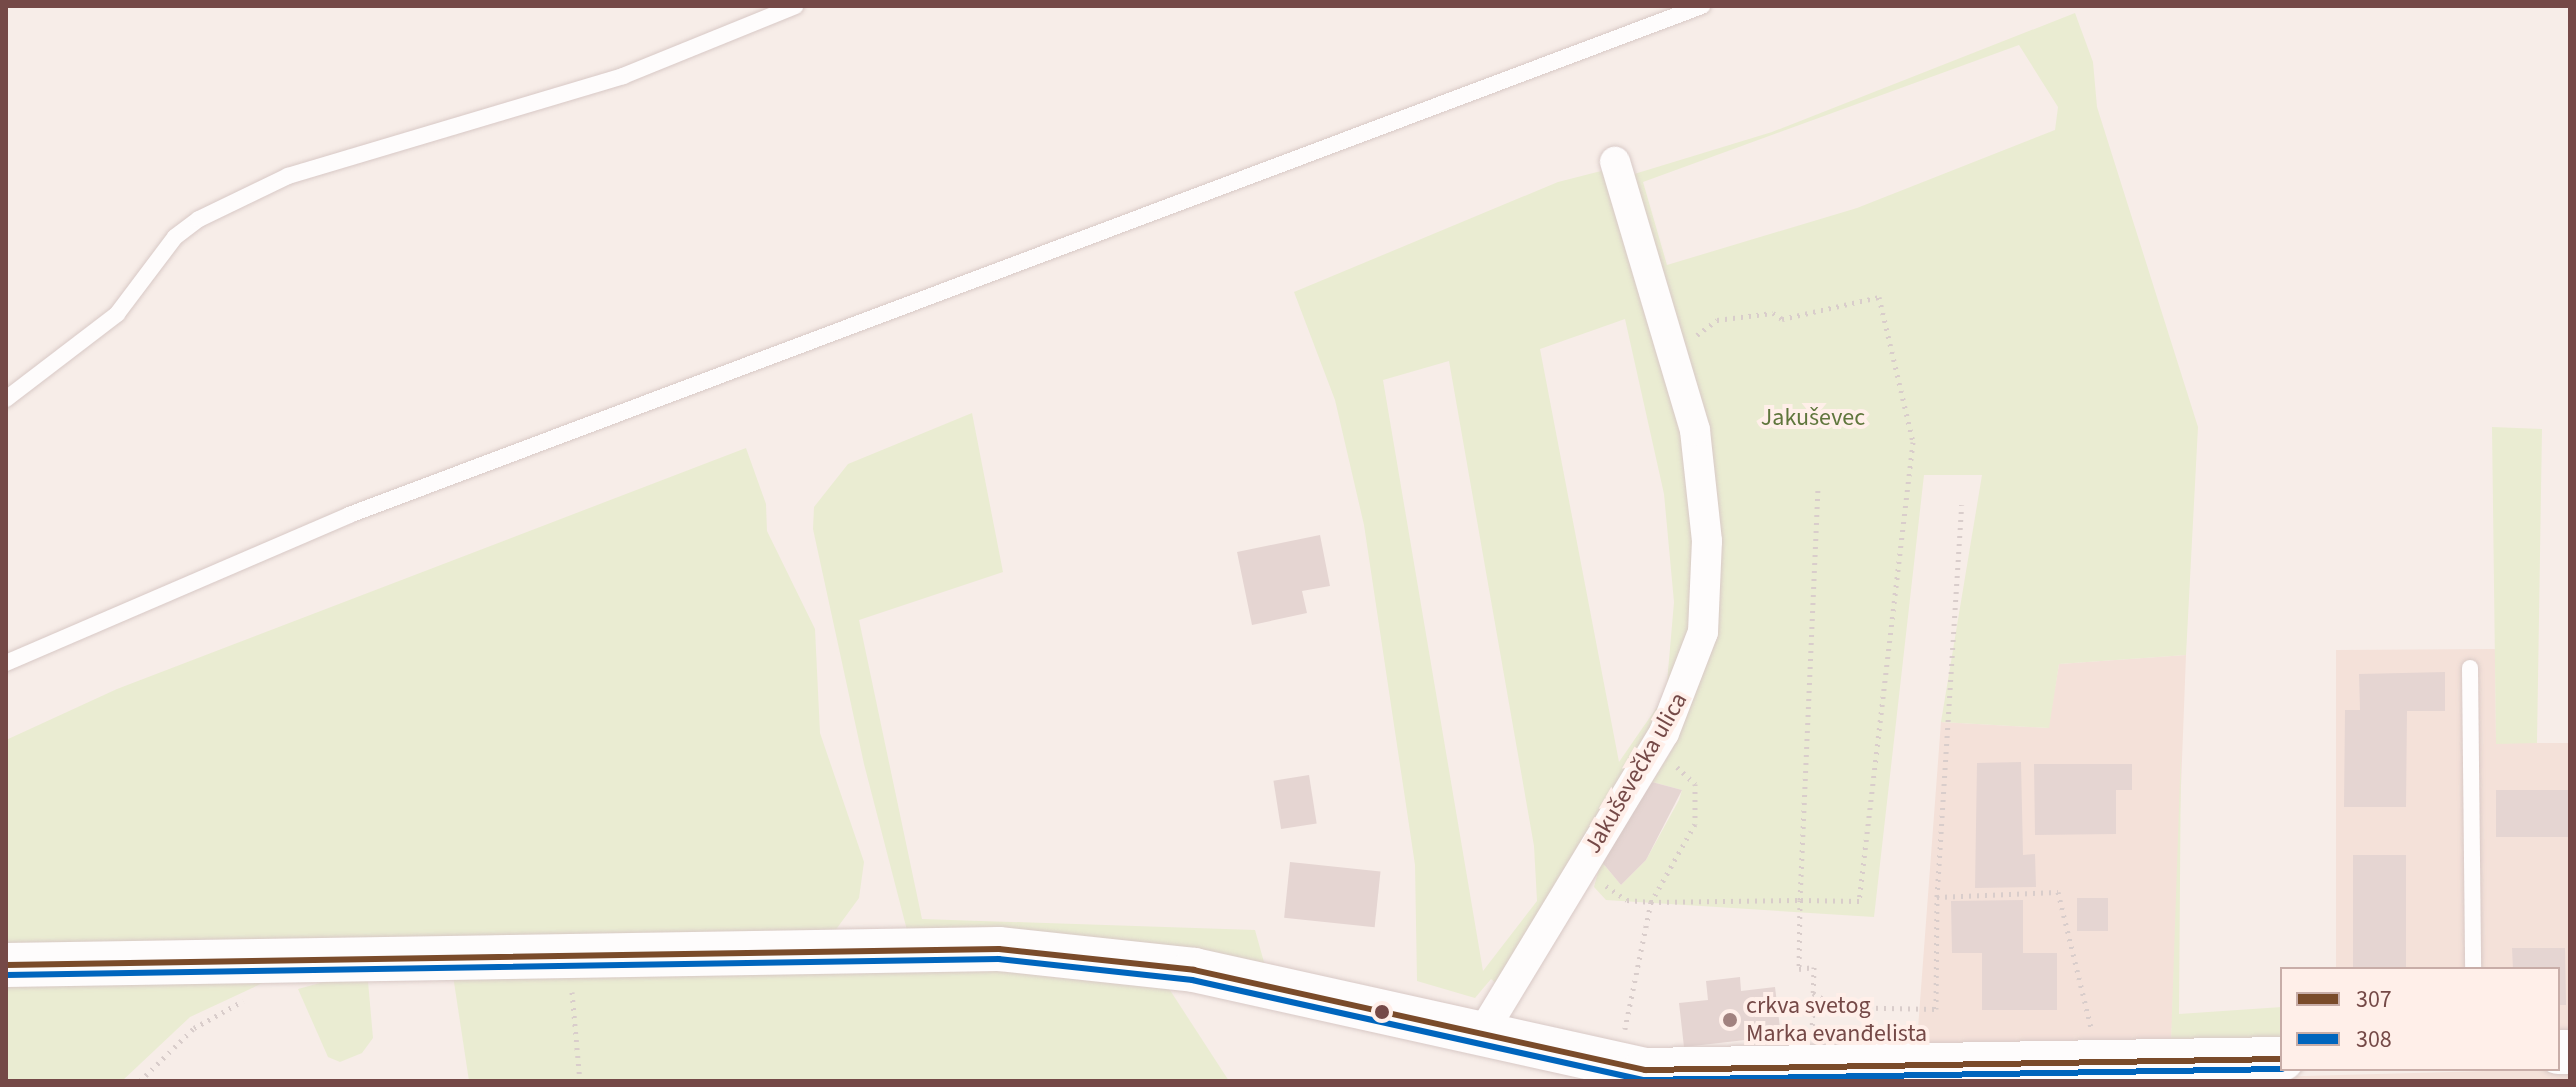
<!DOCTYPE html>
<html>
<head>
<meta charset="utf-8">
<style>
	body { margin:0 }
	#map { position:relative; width:2576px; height:1087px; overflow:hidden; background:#f7ede8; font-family:"Source Sans 3",sans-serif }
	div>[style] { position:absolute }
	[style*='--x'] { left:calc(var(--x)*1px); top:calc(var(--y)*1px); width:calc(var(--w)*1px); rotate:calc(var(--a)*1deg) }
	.residential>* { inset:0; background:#f4e1d9 }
	.green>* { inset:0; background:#eaecd2 }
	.building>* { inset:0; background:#e5d5d2; transform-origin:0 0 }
	.path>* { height:5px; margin-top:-2.5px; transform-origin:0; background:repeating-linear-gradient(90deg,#d9cdcb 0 2px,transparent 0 8px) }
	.roads { filter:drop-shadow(0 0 2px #d8c9c6) drop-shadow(0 0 2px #d8c9c6) }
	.service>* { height:16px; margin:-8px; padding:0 8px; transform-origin:8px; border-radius:8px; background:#fefcfc }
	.minor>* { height:30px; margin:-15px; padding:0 15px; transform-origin:15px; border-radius:15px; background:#fefcfc }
	.secondary>* { height:44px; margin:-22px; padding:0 22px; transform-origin:22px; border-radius:22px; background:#fefcfc }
	.bus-1>* { height:6px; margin:-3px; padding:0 3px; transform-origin:3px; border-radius:3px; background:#7a4b2a }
	.bus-2>* { height:6px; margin:-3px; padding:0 3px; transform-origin:3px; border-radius:3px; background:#0065bd }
	.dots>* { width:22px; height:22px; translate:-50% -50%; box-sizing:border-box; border:4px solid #ffefe9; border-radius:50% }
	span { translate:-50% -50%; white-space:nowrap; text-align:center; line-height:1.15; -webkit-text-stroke:8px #ffefe9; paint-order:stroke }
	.park-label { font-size:24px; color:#5f763c }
	.street-label { font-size:24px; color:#754947 }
	.poi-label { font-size:24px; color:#754947 }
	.left { translate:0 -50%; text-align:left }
	.frame { position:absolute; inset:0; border:8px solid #754947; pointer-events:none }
	.legend { position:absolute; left:2280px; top:967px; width:280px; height:104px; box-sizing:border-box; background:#ffefe9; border:2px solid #c8ada8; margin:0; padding:10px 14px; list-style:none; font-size:24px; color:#754947 }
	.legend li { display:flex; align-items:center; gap:16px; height:40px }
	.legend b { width:40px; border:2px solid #c8ada8 }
</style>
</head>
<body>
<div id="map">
	<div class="residential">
		<i style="clip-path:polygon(2495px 649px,2496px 743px,2570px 743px,2570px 1039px,2558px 1039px,2558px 969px,2336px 969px,2336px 650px)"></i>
		<i style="clip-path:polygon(2186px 655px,2171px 1049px,1916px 1055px,1941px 722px,2048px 728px,2059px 664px)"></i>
		<i style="clip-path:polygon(2570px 1063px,2570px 1081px,2120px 1081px,2558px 1069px)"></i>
	</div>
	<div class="green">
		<i style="clip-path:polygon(evenodd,2075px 13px,2093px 62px,2097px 107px,2198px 427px,2186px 655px,2059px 664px,2049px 728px,1941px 722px,1982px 475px,1924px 475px,1874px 917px,1606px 900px,1594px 887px,1601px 861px,1621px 885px,1646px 860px,1679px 800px,1682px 790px,1652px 782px,1672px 750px,1705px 657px,1682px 347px,1650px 258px,1631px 175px,1772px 132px,2075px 13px,2019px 45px,2058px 107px,2055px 130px,1857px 208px,1667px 265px,1643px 182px,2019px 45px)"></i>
		<i style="clip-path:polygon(evenodd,1605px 170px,1676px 382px,1700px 592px,1682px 674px,1498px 985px,1491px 979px,1475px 998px,1417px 981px,1415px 865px,1364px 525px,1335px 400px,1294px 292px,1558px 182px,1605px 170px,1625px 319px,1664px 494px,1674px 602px,1666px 694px,1619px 762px,1540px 349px,1625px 319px,1605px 170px,1449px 361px,1534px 846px,1537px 901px,1483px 971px,1383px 380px,1449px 361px)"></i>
		<i style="clip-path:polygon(972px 413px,1003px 572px,859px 620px,922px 919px,1255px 930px,1267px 973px,909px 938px,864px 764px,813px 529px,814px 507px,848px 464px)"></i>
		<i style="clip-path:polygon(2492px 427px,2542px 429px,2537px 743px,2496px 744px)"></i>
		<i style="clip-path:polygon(746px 448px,766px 504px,767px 531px,815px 629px,820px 733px,864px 862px,859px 898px,829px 939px,6px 951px,6px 740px,117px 689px)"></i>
		<i style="clip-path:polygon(2181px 748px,2179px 1014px,2282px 1007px,2282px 1039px,2171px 1042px)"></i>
		<i style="clip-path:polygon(953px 964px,1166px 984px,1229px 1081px,469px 1081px,452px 969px)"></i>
		<i style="clip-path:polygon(367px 970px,373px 1038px,362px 1053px,340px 1062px,328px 1057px,298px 989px)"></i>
		<i style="clip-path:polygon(282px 974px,190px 1017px,122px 1081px,6px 1081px,6px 977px)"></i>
	</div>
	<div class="building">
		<i style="clip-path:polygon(1320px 535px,1330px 586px,1302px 591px,1307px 613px,1252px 625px,1237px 552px)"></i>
		<i style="clip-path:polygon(2445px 672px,2445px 711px,2407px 711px,2406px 807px,2344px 807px,2345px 710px,2360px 710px,2359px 674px)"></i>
		<i style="clip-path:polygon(2021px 762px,2023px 855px,2035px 854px,2036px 887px,1975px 888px,1977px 763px)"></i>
		<i style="clip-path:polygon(2034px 764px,2132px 764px,2132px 790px,2116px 790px,2116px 834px,2035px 835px)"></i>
		<i style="left:1309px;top:775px;width:49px;height:36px;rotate:81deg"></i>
		<i style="clip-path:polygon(1652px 782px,1682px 790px,1646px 860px,1621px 885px,1601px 861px)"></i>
		<i style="left:2570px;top:790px;width:47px;height:74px;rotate:90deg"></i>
		<i style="left:2353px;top:855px;width:53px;height:114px"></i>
		<i style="left:1290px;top:862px;width:91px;height:56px;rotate:6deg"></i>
		<i style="left:2077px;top:898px;width:31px;height:33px"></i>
		<i style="clip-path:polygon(2023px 900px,2023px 953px,2057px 953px,2057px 1010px,1982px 1010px,1982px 953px,1952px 953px,1951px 901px)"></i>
		<i style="clip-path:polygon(2512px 948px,2565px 948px,2566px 1005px,2558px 1005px,2558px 969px,2513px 969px)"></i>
		<i style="clip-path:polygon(1740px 977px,1741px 991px,1775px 987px,1781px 1036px,1684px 1047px,1679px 1003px,1708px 1000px,1706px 981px)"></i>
	</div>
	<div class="path">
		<i style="--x:1697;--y:335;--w:25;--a:-37"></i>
		<i style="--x:1717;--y:320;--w:56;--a:-7.1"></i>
		<i style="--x:1773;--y:313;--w:11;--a:34"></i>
		<i style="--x:1782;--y:319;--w:99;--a:-12.8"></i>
		<i style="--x:1879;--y:297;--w:149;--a:76.8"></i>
		<i style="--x:1913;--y:442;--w:462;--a:96.7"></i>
		<i style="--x:1859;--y:901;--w:59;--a:-179"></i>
		<i style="--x:1800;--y:900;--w:413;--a:-87.5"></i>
		<i style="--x:1677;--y:767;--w:25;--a:43"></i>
		<i style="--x:1695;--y:784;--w:40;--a:90"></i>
		<i style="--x:1695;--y:824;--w:90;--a:119.4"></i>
		<i style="--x:1651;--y:902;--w:149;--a:-0.8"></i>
		<i style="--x:1800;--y:900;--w:69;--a:90.8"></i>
		<i style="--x:1799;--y:969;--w:15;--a:-8"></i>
		<i style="--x:1814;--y:967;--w:66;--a:91.7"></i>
		<i style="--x:1606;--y:886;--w:25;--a:34"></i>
		<i style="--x:1627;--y:900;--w:24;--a:5"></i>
		<i style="--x:1651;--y:902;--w:130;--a:101.6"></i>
		<i style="--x:1937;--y:897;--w:393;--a:-86.4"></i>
		<i style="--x:572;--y:992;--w:89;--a:84.9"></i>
		<i style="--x:1813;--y:993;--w:27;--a:31"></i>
		<i style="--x:1836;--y:1007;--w:100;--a:1.1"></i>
		<i style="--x:1936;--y:1009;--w:112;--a:-89.5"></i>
		<i style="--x:1937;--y:897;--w:121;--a:-2.4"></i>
		<i style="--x:2058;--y:892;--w:139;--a:76.3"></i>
		<i style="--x:140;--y:1081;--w:76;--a:-44.5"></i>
		<i style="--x:194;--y:1028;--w:56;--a:-28.9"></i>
	</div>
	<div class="roads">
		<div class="service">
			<i style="--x:6;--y:399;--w:140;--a:-37.4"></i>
			<i style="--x:117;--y:314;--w:96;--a:-53"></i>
			<i style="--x:175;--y:237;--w:30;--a:-37"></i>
			<i style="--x:199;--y:219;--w:99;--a:-25.8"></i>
			<i style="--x:288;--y:176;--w:350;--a:-16.6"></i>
			<i style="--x:623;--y:76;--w:186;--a:-22.1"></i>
			<i style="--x:6;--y:663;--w:374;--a:-23.3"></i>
			<i style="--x:349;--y:515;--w:1446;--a:-20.62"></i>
			<i style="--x:2470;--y:668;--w:301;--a:89.4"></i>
		</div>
		<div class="minor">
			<i style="--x:1481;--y:1035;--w:353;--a:-58.8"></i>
			<i style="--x:1664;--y:733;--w:108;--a:-68.9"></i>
			<i style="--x:1703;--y:632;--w:91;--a:-87.5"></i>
			<i style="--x:1707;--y:541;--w:112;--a:-96.2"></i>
			<i style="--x:1695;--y:430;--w:280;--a:-106.6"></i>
		</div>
		<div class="secondary">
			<i style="--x:6;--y:965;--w:993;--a:-0.92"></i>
			<i style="--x:999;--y:949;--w:196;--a:6.1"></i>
			<i style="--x:1194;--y:970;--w:462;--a:12.5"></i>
			<i style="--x:1645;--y:1070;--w:637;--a:-0.99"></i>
			<i style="--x:2558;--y:1052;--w:12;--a:0"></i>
		</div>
	</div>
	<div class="bus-1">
		<i style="--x:6;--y:965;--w:993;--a:-0.92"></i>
		<i style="--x:999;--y:949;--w:196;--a:6.1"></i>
		<i style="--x:1194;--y:970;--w:462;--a:12.5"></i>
		<i style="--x:1645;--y:1070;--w:637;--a:-0.99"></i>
	</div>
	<div class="bus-2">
		<i style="--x:6;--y:975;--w:993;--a:-0.92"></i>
		<i style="--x:999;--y:959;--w:194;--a:6.2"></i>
		<i style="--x:1192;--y:980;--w:463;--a:12.5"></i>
		<i style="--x:1644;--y:1080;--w:638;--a:-0.99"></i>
	</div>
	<div class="dots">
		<i style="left:1382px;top:1012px;background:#754947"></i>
		<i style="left:1730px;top:1020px;background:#a2827f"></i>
	</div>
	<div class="park-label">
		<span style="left:1813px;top:418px">Jakuševec</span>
	</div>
	<div class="street-label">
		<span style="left:1636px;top:773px;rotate:-60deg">Jakuševečka ulica</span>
	</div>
	<div class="poi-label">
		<span class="left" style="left:1746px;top:1020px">crkva svetog<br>Marka evanđelista</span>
	</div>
	<div class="frame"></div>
	<ul class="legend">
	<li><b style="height:10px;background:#7a4b2a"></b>307</li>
	<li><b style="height:10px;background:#0065bd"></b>308</li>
	</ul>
</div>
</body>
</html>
